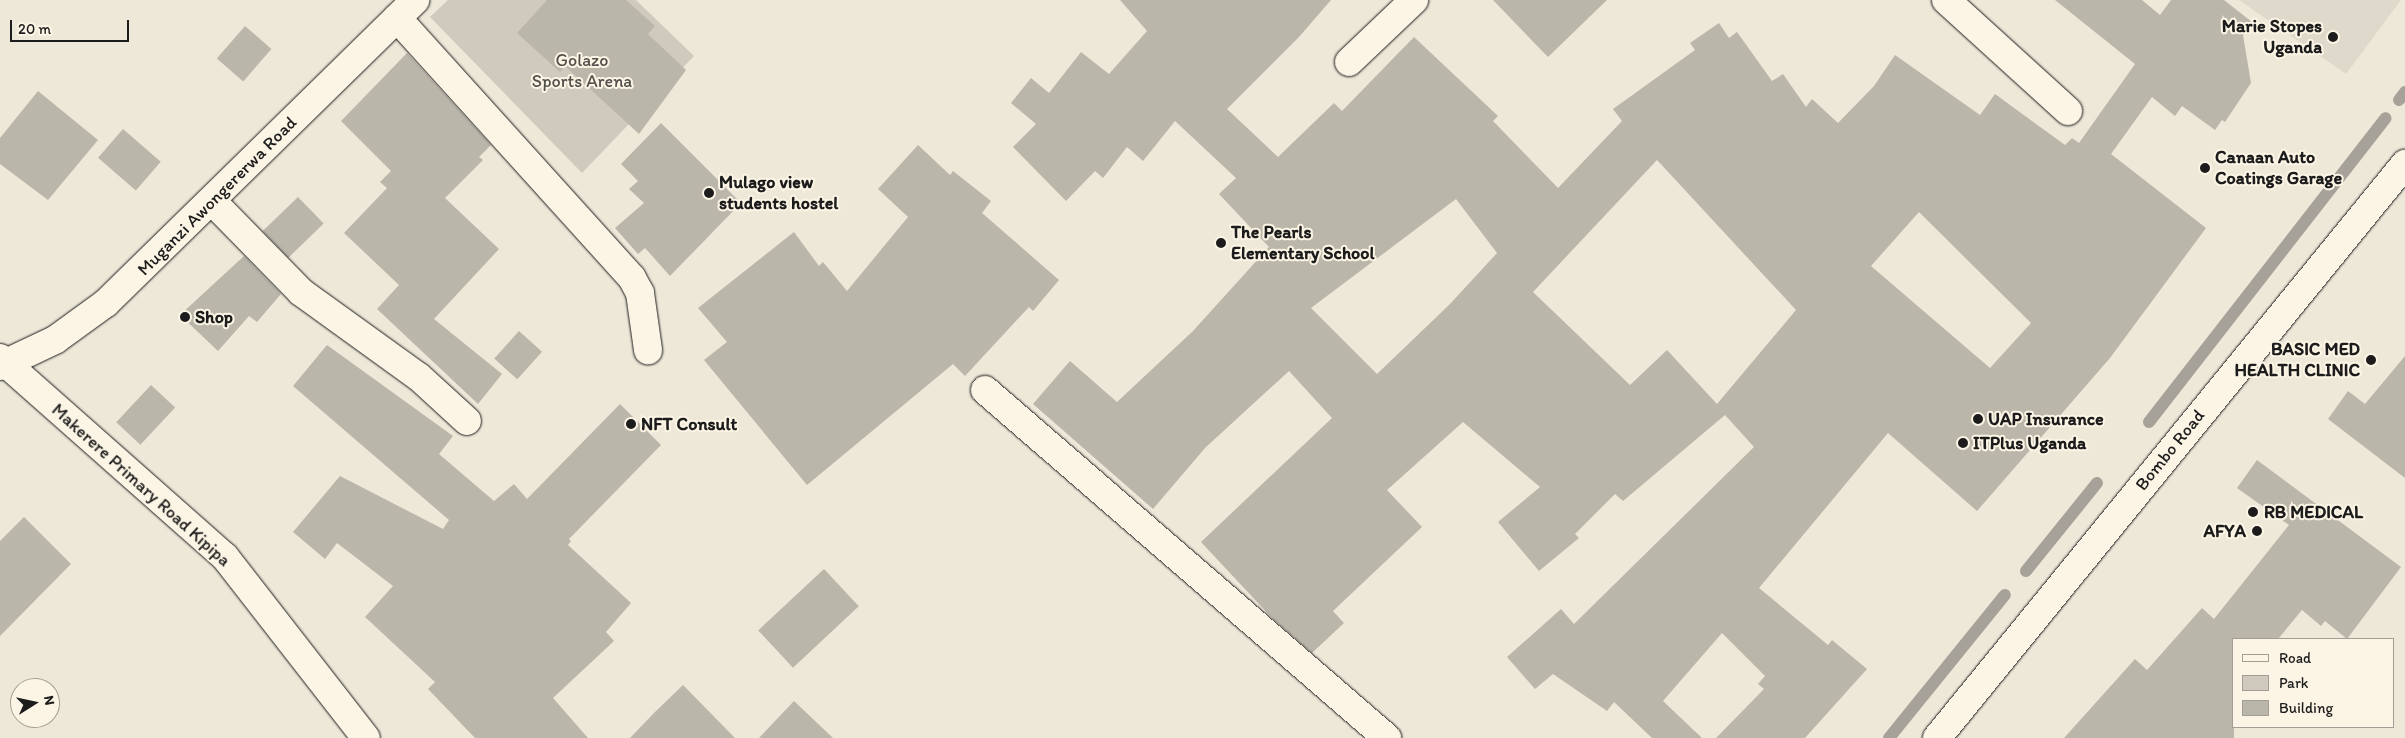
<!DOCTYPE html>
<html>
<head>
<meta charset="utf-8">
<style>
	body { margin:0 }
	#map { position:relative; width:2405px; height:738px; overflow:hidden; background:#eee8d9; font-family:Itim,sans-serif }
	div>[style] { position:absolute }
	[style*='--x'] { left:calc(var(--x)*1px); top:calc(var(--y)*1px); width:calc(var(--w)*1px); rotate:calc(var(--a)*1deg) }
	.built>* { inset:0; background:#ded9cb }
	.green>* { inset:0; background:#cfcabd }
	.stream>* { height:12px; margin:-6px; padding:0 6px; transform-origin:6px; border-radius:6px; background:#a7a299 }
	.building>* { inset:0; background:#bab6aa; transform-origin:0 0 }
	.roads { filter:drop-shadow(0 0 1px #1c1c1c) drop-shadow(0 0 1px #1c1c1c) }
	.minor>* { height:28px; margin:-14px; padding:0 14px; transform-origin:14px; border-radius:14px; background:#fcf5e5 }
	.major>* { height:28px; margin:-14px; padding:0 14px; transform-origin:14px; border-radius:14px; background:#fcf5e5 }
	.dots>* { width:14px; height:14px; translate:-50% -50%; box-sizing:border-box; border:2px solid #fcf5e5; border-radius:50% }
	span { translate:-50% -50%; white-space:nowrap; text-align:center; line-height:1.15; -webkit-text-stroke:4px #fcf5e5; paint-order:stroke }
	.poi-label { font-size:18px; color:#1c1c1c; font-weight:700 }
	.right { translate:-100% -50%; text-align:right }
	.left { translate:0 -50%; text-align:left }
	.park-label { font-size:18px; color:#52504c }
	.street-label { font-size:18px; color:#1c1c1c }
	.legend { position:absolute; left:2232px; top:638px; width:162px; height:90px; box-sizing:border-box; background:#fcf5e5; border:1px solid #a29e95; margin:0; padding:6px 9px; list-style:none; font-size:15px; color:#1c1c1c }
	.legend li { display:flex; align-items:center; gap:10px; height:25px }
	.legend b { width:25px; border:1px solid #a29e95 }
	.north { position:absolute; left:10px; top:678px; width:50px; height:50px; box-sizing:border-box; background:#fcf5e5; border:1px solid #a29e95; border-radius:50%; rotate:80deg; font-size:14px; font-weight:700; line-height:20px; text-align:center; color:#1c1c1c }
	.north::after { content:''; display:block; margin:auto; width:18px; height:22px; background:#1c1c1c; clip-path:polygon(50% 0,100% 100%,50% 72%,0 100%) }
	.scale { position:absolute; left:10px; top:20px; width:119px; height:22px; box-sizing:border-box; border:2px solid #1c1c1c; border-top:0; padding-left:6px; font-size:15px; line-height:18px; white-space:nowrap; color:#1c1c1c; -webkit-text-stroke:4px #fcf5e5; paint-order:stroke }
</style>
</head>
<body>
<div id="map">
	<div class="built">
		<i style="clip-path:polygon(2239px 0,2401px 0,2346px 74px)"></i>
	</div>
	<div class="green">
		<i style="clip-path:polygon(448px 0,636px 0,694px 56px,582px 173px,430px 17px)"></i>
	</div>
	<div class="stream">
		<i style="--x:2399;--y:100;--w:10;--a:-53"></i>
		<i style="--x:2149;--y:422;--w:385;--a:-52.1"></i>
		<i style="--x:2026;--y:571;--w:113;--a:-51.1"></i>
		<i style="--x:1889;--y:738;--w:184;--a:-51"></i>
	</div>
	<div class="building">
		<i style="clip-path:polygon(547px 0,626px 0,655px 26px,648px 34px,686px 70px,639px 134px,565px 66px,560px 72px,517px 33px)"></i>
		<i style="clip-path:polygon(evenodd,1120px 0,1331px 0,1299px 37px,1227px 109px,1278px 157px,1334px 103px,1342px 111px,1414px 37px,1498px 116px,1493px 121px,1558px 188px,1622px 121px,1613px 109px,1695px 50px,1690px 43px,1719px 23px,1729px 38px,1737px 32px,1772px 81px,1783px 74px,1806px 107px,1812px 99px,1838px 123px,1874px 86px,1895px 55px,1980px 115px,1995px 94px,2065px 145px,2072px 138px,2079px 143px,2135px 64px,2055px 0,2142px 0,2160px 15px,2171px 0,2224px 0,2252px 22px,2243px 35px,2251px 83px,2225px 122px,2222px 120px,2215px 130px,2182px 106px,2175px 116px,2152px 97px,2111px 154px,2206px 228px,2110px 358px,1977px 511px,1888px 433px,1759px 588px,1828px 645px,1832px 640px,1867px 669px,1805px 738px,1716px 738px,1764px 689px,1758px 684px,1765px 676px,1722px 633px,1663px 701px,1702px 738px,1652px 738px,1614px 702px,1607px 711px,1553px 674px,1535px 689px,1507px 657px,1561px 609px,1574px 624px,1754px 447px,1725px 415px,1623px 501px,1615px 494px,1575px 534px,1579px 538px,1539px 571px,1498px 522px,1540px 487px,1463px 422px,1387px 490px,1422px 527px,1333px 611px,1344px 623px,1312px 653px,1273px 619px,1201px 542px,1332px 418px,1289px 371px,1205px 448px,1153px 509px,1033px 404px,1070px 361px,1117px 402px,1193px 331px,1269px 247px,1219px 194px,1236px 178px,1175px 121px,1143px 161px,1127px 147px,1103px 178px,1095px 171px,1066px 201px,1013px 147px,1036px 124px,1011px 103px,1031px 78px,1049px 93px,1081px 52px,1109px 74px,1147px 31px,1120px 0,1657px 160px,1796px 310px,1717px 404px,1667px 350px,1630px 385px,1533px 292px,1657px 160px,1120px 0,1456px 199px,1497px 253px,1450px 304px,1377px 374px,1311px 308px,1456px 199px,1120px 0,1919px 212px,2031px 323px,1990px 368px,1871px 266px,1919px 212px)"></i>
		<i style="clip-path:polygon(1493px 0,1607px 0,1548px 57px)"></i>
		<i style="left:245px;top:26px;width:35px;height:43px;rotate:41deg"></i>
		<i style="clip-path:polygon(407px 53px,491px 145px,479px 157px,483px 160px,445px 198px,499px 249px,434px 319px,502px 374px,478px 404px,377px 309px,399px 285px,344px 233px,387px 188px,380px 182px,391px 171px,341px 121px)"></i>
		<i style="clip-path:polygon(38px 91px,98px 140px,48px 200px,0 164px,0 138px)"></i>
		<i style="clip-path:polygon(661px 123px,741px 203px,670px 276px,645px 248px,638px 254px,615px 228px,644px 203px,629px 189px,638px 181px,621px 164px)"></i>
		<i style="left:123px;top:129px;width:50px;height:38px;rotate:41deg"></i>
		<i style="clip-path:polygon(918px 145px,950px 175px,953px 171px,991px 201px,982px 213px,1059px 280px,1033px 311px,1029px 307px,965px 376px,953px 364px,807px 485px,704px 360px,727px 342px,698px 308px,794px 232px,819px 266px,823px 262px,847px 291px,908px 217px,878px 189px)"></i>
		<i style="left:298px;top:197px;width:37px;height:49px;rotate:46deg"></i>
		<i style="clip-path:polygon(244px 256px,281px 294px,257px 322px,249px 316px,218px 351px,180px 315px)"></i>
		<i style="left:519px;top:331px;width:31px;height:37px;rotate:42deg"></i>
		<i style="clip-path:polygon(327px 345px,453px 436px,439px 454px,494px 501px,514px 484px,527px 499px,620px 404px,661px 445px,569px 539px,571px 541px,568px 545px,631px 603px,606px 632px,614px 641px,553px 698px,588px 738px,475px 738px,428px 689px,435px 682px,365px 617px,393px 586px,337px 543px,325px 559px,293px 532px,340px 476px,443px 529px,449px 520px,293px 386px)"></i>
		<i style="clip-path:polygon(2405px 356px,2405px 478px,2328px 419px,2348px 391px,2365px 404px)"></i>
		<i style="left:151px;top:385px;width:33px;height:51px;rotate:43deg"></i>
		<i style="clip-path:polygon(2257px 460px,2401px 567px,2347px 639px,2325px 621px,2321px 626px,2302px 610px,2278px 639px,2234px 639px,2234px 738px,2064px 738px,2135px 659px,2147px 670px,2202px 608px,2214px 619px,2289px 525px,2237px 488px)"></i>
		<i style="clip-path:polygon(24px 517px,71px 564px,0 636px,0 541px)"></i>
		<i style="left:824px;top:569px;width:51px;height:90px;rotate:47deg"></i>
		<i style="clip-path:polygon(683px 685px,735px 738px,630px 738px,654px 713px)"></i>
		<i style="clip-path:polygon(794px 701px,833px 738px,759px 738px)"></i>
	</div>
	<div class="roads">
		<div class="minor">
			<i style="--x:1946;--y:0;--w:165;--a:42.3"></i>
			<i style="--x:397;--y:18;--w:350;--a:47.9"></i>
			<i style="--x:632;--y:278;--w:17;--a:62"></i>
			<i style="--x:640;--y:293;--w:58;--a:82"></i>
			<i style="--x:1349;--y:62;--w:90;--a:-43.6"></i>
			<i style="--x:212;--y:201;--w:127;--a:45.6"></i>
			<i style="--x:301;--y:292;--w:145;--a:35.8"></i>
			<i style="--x:419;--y:377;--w:65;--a:42.5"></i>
			<i style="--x:0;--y:358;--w:300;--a:41.5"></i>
			<i style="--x:225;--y:557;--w:229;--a:52.1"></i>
			<i style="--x:0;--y:366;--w:61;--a:-25.3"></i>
			<i style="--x:55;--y:340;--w:63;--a:-36"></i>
			<i style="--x:106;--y:303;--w:433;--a:-44.4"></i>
			<i style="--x:985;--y:390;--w:532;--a:40.88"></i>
		</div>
		<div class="major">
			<i style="--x:1937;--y:738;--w:741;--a:-50.81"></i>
		</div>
	</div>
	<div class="dots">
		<i style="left:2333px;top:37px;background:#1c1c1c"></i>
		<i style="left:2205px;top:168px;background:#1c1c1c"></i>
		<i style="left:709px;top:193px;background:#1c1c1c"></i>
		<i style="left:1221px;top:243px;background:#1c1c1c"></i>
		<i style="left:185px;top:317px;background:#1c1c1c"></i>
		<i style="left:2371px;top:360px;background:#1c1c1c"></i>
		<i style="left:1978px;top:419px;background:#1c1c1c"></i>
		<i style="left:631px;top:424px;background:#1c1c1c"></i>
		<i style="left:1963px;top:443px;background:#1c1c1c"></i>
		<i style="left:2253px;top:512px;background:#1c1c1c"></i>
		<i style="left:2257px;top:531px;background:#1c1c1c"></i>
	</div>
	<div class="poi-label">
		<span class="right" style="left:2322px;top:37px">Marie Stopes<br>Uganda</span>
		<span class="left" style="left:2215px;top:168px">Canaan Auto<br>Coatings Garage</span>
		<span class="left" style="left:719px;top:193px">Mulago view<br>students hostel</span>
		<span class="left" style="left:1231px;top:243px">The Pearls<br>Elementary School</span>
		<span class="left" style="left:195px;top:317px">Shop</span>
		<span class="right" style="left:2360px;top:360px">BASIC MED<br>HEALTH CLINIC</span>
		<span class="left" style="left:1988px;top:419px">UAP Insurance</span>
		<span class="left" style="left:641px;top:424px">NFT Consult</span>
		<span class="left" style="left:1973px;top:443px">ITPlus Uganda</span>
		<span class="left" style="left:2264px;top:512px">RB MEDICAL</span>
		<span class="right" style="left:2246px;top:531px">AFYA</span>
	</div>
	<div class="park-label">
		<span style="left:582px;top:71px">Golazo<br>Sports Arena</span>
	</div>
	<div class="street-label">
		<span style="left:217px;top:196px;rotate:-45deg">Muganzi Awongererwa Road</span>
		<span style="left:2170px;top:450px;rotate:-51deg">Bombo Road</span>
		<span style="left:141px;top:485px;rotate:42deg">Makerere Primary Road Kipipa</span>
	</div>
	<ul class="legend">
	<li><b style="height:6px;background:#fcf5e5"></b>Road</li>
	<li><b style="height:14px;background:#cfcabd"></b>Park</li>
	<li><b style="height:14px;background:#bab6aa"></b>Building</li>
	</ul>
	<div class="north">N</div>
	<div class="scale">20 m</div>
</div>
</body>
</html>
